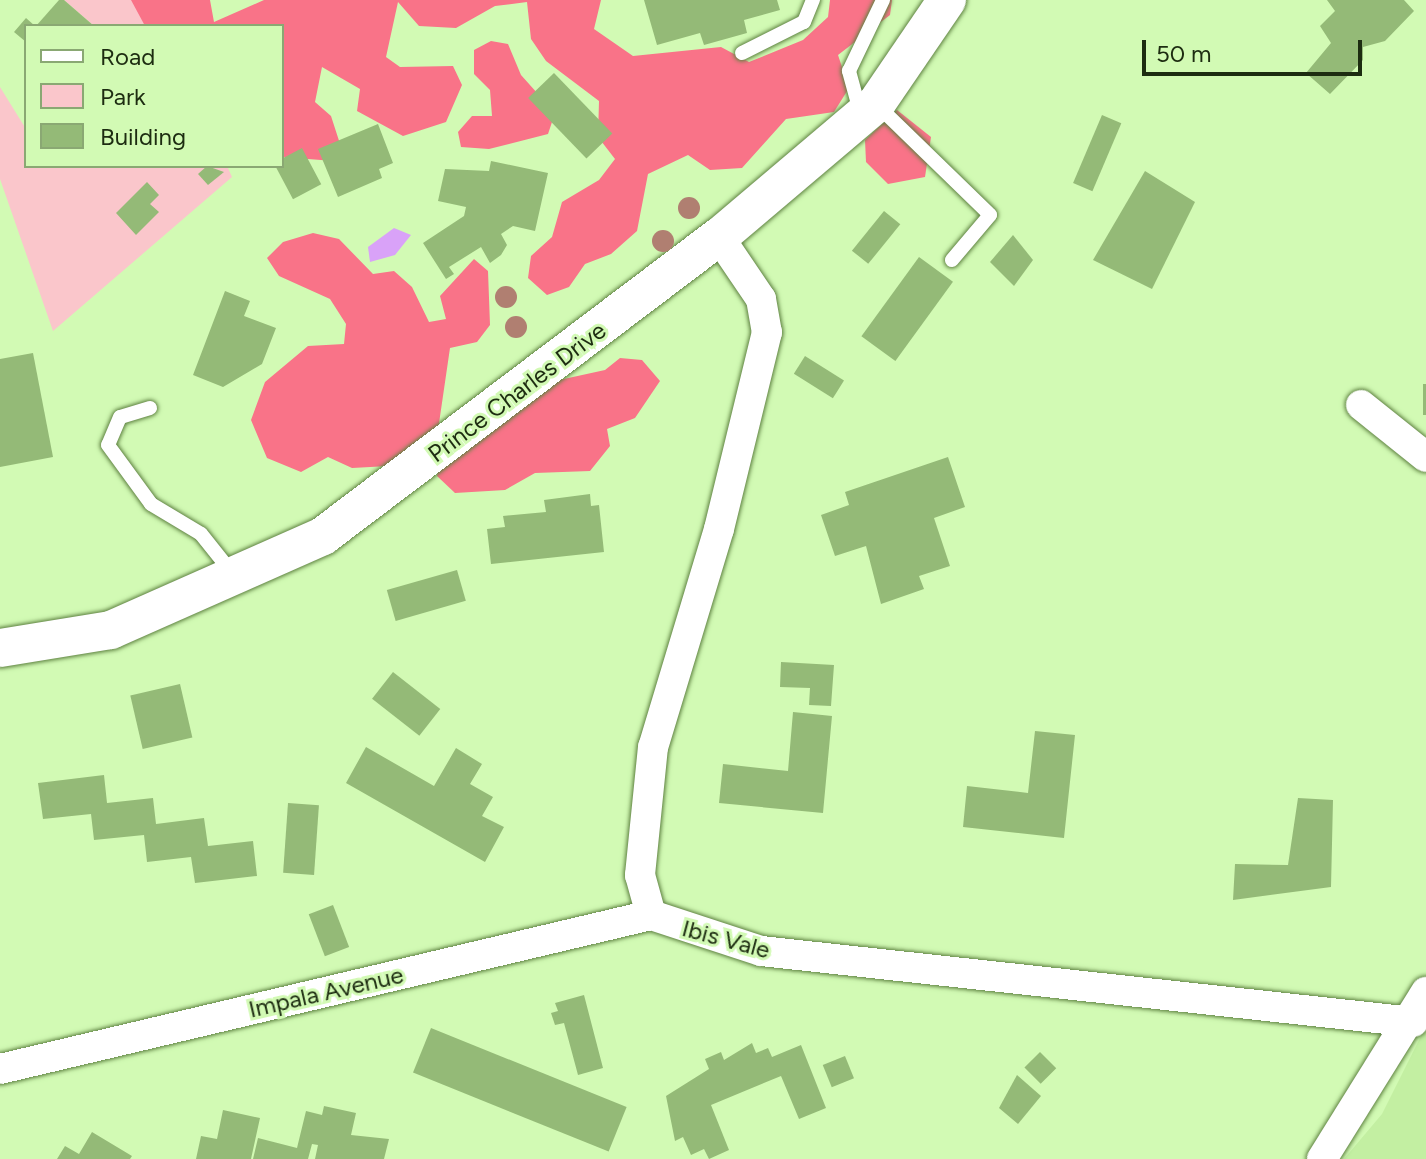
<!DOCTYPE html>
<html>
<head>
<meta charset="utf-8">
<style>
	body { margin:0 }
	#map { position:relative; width:1426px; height:1159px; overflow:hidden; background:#d2fab4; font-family:Figtree,sans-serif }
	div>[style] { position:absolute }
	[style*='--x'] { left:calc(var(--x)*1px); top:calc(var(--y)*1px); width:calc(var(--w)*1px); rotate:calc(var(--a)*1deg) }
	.built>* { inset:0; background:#c3efa2 }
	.green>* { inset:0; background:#fac6cb }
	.forest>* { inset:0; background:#f97388 }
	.water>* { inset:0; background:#d9a2f8 }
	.building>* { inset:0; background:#94ba77; transform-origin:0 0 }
	.roads { filter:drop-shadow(0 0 2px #5e8241) drop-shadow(0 0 2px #5e8241) }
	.service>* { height:14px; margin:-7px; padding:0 7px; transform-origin:7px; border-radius:7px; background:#fff }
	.minor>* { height:30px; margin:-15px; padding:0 15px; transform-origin:15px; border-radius:15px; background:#fff }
	.tertiary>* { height:38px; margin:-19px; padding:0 19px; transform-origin:19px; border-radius:19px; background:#fff }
	.trees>* { width:22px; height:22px; margin:-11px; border-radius:50%; background:#b07f71 }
	span { translate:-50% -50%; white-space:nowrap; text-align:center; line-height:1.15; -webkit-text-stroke:6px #d2fab4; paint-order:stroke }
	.street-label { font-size:24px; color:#1d2c11 }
	.legend { position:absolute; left:24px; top:24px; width:260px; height:144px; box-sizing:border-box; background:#d2fab4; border:2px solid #8aa873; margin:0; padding:10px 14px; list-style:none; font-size:24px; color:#1d2c11 }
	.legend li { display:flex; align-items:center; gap:16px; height:40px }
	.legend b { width:40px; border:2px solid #8aa873 }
	.scale { position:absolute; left:1142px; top:40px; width:220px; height:36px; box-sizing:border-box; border:4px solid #1d2c11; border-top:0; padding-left:10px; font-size:24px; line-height:28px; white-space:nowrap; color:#1d2c11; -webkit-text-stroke:6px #d2fab4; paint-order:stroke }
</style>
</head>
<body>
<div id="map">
	<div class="built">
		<i style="clip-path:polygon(1426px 1026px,1426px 1159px,1344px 1159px,1382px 1114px)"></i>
	</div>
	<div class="green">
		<i style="clip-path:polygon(64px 0,146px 0,159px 26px,94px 26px)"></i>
		<i style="clip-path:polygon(0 87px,26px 129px,26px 166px,227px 166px,232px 177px,53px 331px,0 179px)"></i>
	</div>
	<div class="forest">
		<i style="clip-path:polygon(131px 0,210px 0,214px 22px,264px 0,601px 0,594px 29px,633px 56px,721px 47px,749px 62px,803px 40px,828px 17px,830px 0,892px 0,890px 15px,838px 55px,849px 88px,834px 112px,786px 119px,742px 168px,710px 170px,688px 155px,648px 174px,637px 231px,611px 254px,585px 264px,569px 287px,547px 295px,528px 278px,531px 256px,552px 237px,562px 202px,599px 180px,615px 159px,598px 137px,599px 101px,546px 61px,531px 39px,527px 2px,495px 6px,456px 28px,419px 26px,398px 2px,386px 57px,400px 67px,453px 66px,462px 85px,446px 122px,403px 136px,357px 111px,360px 89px,322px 67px,315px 102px,331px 116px,342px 150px,334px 161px,282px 157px,282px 26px,145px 26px)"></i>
		<i style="clip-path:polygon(491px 41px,508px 44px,521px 75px,555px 113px,548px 134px,489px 149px,461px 147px,458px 132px,472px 116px,492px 116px,490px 90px,474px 74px,474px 50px)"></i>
		<i style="clip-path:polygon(897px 110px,931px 137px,925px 177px,888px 184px,866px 162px,865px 140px)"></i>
		<i style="clip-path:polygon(313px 233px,339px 239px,373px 274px,394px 271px,412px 287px,429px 322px,446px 319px,440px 296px,474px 259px,488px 271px,490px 325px,477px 342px,450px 348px,437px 437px,407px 465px,352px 468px,328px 457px,301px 472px,267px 458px,251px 420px,265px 382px,308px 346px,344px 344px,346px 324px,330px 299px,279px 276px,267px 258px,283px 242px)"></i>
		<i style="clip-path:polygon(620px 358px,642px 360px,660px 381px,635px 418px,607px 429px,610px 446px,590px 471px,535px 473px,505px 490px,455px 493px,437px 476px,446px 430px,541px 384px,605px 370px)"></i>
	</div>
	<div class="water">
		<i style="clip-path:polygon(394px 228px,411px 235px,395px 255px,370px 262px,368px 247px)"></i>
	</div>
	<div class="building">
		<i style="clip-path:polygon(59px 0,64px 0,94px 26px,36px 26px)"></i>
		<i style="clip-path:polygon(644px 0,777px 0,780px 10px,744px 20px,747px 33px,704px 45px,700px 33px,657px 45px)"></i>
		<i style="clip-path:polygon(1327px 0,1404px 0,1414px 11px,1385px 41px,1363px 47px,1363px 60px,1330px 94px,1306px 73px,1331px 43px,1320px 26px,1335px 11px)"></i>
		<i style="clip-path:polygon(26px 18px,35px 26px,26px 26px,26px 42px,14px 32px)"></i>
		<i style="left:554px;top:73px;width:84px;height:36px;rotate:46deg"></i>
		<i style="left:1102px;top:115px;width:21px;height:74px;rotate:23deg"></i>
		<i style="clip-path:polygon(378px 124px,393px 163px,379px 169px,382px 178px,338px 197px,318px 149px)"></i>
		<i style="left:302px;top:148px;width:41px;height:32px;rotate:62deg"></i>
		<i style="clip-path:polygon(491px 161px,548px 173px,535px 231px,513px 226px,501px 234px,507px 245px,501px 255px,490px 263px,481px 247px,449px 267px,454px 274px,446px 279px,423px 243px,464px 216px,466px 207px,438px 201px,445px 169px,489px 171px)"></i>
		<i style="clip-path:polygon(207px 166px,224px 172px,208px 185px,198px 174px)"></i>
		<i style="clip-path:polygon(1145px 171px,1195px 202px,1152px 289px,1093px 260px)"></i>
		<i style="clip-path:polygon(147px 182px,159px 195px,150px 204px,159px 212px,136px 235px,116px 213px)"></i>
		<i style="left:884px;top:211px;width:21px;height:51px;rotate:39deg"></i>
		<i style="clip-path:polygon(1013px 235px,1033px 260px,1014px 286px,990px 262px)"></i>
		<i style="left:919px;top:257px;width:42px;height:98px;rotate:36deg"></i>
		<i style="clip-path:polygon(225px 291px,250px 301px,244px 316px,276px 328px,262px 364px,223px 387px,193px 375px)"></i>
		<i style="clip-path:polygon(33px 353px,53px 457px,0 467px,0 359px)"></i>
		<i style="left:805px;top:356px;width:46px;height:21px;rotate:32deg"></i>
		<i style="left:1423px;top:384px;width:3px;height:31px"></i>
		<i style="clip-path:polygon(948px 457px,965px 507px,934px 518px,950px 566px,919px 576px,924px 589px,881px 604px,866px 546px,835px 556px,821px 515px,849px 505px,845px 492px)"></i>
		<i style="clip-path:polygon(590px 494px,591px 506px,599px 505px,604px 552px,491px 564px,487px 529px,505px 527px,503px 516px,546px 512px,544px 500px)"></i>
		<i style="left:457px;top:570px;width:32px;height:73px;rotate:74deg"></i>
		<i style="clip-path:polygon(781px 662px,834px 665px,831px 706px,809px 705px,810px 688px,780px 687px)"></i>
		<i style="left:393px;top:672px;width:60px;height:34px;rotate:38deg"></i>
		<i style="left:180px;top:684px;width:55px;height:51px;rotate:77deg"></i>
		<i style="clip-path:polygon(793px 712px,832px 716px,823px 813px,719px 803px,723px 764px,788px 771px)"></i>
		<i style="clip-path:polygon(1035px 731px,1075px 735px,1064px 838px,963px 827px,967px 786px,1028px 793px)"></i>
		<i style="clip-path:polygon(366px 747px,434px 786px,456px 748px,482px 764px,470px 784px,493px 797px,482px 816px,504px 827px,485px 862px,346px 783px)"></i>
		<i style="clip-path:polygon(104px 775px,107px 803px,153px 798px,156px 824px,204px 818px,208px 846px,253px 841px,257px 876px,195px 883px,191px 857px,147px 862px,144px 835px,94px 840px,91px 814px,43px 819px,38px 783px)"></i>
		<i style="clip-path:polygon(1298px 798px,1333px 800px,1331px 887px,1233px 900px,1235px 864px,1288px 865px)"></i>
		<i style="left:288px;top:803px;width:31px;height:70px;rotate:4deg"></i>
		<i style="left:333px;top:905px;width:45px;height:26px;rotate:69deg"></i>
		<i style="clip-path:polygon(584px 995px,603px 1068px,578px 1075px,564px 1023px,555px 1025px,551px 1013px,558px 1011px,555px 1003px)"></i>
		<i style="left:431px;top:1028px;width:211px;height:48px;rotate:22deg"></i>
		<i style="clip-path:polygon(752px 1043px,756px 1053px,768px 1048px,772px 1057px,801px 1045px,826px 1108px,799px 1119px,781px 1076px,711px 1105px,729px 1150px,709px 1159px,704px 1149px,691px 1155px,683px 1137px,675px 1141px,666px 1096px,709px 1069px,705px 1059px,721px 1052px,724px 1060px)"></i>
		<i style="left:1040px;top:1052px;width:23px;height:22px;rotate:45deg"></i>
		<i style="left:845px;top:1056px;width:24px;height:24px;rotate:68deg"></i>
		<i style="clip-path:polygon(1017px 1075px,1041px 1096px,1018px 1124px,999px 1108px)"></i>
		<i style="clip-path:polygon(324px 1106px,356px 1113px,351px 1135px,389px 1139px,384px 1159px,315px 1159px,318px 1145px,312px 1144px,308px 1159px,253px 1159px,258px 1138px,297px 1148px,306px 1111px,322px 1115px)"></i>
		<i style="clip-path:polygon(223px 1110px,260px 1118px,251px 1159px,196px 1159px,201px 1136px,217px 1139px)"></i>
		<i style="clip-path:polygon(92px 1132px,132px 1156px,130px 1159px,57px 1159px,65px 1146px,79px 1154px)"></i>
	</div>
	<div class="roads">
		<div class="service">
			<i style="--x:742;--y:53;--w:69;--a:-26.6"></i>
			<i style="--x:804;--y:22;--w:24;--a:-68"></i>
			<i style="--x:876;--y:104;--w:159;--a:44.2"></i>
			<i style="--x:990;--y:215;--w:59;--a:130.2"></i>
			<i style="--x:861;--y:115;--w:46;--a:-105.3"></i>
			<i style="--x:849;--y:71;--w:79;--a:-64.4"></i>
			<i style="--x:150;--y:408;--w:31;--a:163"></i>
			<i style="--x:120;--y:417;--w:30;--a:113"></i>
			<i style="--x:108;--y:445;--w:73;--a:53.9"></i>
			<i style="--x:151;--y:504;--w:58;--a:31"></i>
			<i style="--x:201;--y:534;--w:51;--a:51.3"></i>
		</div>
		<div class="minor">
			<i style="--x:719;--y:237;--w:75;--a:55.9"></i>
			<i style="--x:761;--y:299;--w:34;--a:80"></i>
			<i style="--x:767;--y:332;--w:203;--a:103.7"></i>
			<i style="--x:719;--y:529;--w:228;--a:106.8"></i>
			<i style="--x:653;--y:747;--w:129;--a:95.8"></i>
			<i style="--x:640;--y:875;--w:41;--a:74.6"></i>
			<i style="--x:651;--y:915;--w:116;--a:18.1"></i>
			<i style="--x:761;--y:951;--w:656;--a:6.21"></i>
			<i style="--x:1361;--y:405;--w:83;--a:38.7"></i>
			<i style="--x:0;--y:1069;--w:669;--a:-13.31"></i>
			<i style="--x:1322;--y:1159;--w:197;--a:-58.1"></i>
		</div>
		<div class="tertiary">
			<i style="--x:0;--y:648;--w:112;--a:-9.2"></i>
			<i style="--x:111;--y:630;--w:232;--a:-23.9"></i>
			<i style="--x:323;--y:536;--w:496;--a:-37.1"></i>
			<i style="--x:719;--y:237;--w:206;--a:-40.3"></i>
			<i style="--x:876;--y:104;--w:126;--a:-55.7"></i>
		</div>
	</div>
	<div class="trees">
		<i style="left:689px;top:208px"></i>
		<i style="left:663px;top:241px"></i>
		<i style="left:506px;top:297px"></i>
		<i style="left:516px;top:327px"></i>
	</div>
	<div class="street-label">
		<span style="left:517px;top:392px;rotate:-37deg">Prince Charles Drive</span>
		<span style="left:726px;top:939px;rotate:15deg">Ibis Vale</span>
		<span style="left:326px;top:992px;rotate:-13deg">Impala Avenue</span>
	</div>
	<ul class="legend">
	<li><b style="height:10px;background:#fff"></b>Road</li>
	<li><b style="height:22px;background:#fac6cb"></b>Park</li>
	<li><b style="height:22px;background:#94ba77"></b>Building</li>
	</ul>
	<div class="scale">50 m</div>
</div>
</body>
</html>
